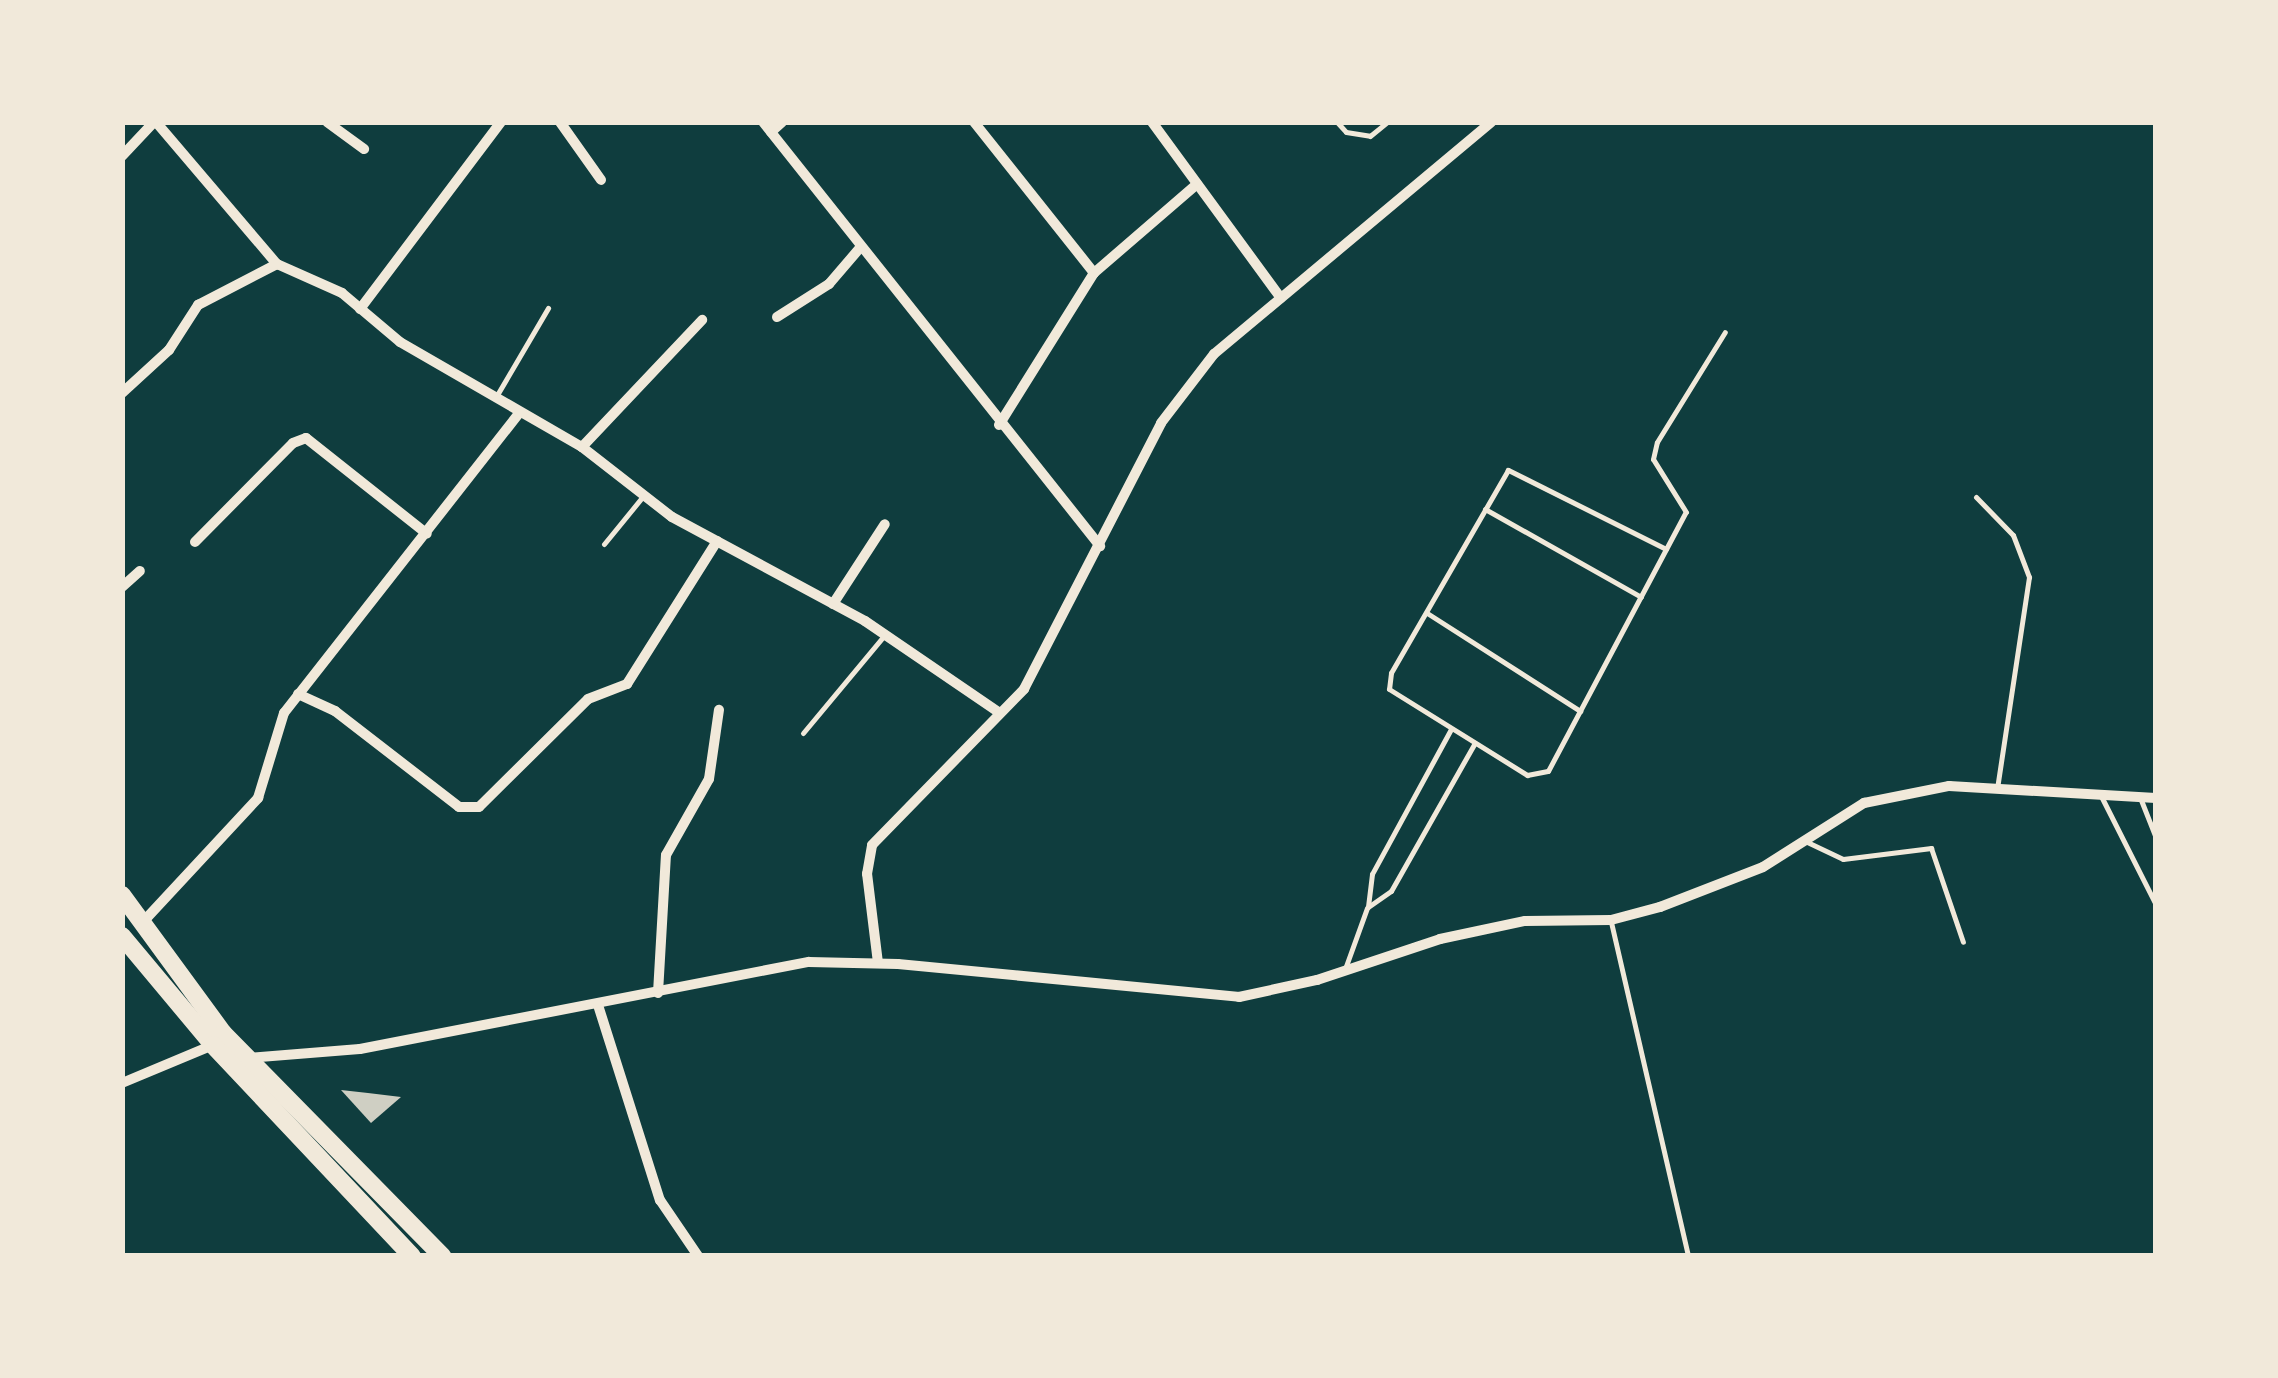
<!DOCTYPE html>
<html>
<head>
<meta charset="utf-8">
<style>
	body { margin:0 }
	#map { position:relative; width:2278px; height:1378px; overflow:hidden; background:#0f3d3e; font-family:Arial,sans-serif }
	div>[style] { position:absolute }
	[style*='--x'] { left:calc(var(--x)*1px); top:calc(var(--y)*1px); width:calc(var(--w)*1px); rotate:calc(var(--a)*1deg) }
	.building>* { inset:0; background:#cfcfc3 }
	.service>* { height:5px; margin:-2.5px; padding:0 2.5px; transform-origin:2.5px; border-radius:2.5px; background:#f1e9da }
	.minor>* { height:10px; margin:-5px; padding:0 5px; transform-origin:5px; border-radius:5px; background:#f1e9da }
	.primary>* { height:18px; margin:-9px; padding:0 9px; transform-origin:9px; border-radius:9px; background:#f1e9da }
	span { translate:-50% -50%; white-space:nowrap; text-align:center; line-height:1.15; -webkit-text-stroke:10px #f1e9da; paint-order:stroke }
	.frame { position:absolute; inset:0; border:125px solid #f1e9da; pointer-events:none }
</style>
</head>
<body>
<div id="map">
	<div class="building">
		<i style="clip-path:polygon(341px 1090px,368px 1093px,401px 1097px,371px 1123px)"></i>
	</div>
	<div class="service">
		<i style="--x:1337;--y:122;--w:13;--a:48"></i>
		<i style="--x:1346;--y:132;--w:24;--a:9"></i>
		<i style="--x:1370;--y:136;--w:22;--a:-39"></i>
		<i style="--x:497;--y:395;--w:101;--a:-59.6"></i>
		<i style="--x:1976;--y:497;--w:53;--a:45.8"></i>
		<i style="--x:2013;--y:535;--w:45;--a:69.1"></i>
		<i style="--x:2029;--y:577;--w:213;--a:98.6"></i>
		<i style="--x:1485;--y:509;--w:179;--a:29.4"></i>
		<i style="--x:604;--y:544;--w:63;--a:-50.8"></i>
		<i style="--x:1666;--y:549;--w:177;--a:-153.4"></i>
		<i style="--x:1508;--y:470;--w:234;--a:120"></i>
		<i style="--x:1391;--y:673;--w:16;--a:97"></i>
		<i style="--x:1389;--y:689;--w:163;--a:31.9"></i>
		<i style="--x:1527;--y:775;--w:21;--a:-11"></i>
		<i style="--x:1548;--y:771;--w:293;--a:-62"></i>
		<i style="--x:1686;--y:512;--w:62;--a:-121.9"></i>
		<i style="--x:1653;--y:459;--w:17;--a:-77"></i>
		<i style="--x:1657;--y:442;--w:129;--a:-58.3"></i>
		<i style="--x:1427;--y:613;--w:182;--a:32.6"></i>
		<i style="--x:1451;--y:729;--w:165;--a:118.6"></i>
		<i style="--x:1372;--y:874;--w:33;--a:97"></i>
		<i style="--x:1368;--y:907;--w:28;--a:-35"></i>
		<i style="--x:1391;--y:891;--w:169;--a:-60.5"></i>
		<i style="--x:803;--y:733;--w:125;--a:-50.2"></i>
		<i style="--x:2101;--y:796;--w:122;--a:63.2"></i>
		<i style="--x:2141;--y:800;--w:41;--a:68.5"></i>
		<i style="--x:1805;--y:841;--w:42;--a:25.3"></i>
		<i style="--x:1843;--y:859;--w:89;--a:-7.1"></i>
		<i style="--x:1931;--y:848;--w:99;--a:71.2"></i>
		<i style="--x:1611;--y:922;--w:343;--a:77"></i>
		<i style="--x:1346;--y:966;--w:62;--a:-70.1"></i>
	</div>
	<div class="minor">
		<i style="--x:156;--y:122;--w:187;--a:49.6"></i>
		<i style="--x:277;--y:264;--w:71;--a:24"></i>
		<i style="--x:342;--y:293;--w:76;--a:40.2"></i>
		<i style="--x:400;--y:342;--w:210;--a:30"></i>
		<i style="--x:582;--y:447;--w:114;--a:37.9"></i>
		<i style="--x:672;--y:517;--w:219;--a:28.3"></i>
		<i style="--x:865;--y:621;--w:163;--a:34.3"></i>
		<i style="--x:327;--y:122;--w:46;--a:36.1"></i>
		<i style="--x:560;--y:122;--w:71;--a:54.7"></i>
		<i style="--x:763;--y:122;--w:542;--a:51.52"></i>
		<i style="--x:974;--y:122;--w:193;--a:51.5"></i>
		<i style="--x:1152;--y:122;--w:218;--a:53.8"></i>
		<i style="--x:771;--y:132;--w:15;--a:-42"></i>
		<i style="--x:122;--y:156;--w:47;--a:-46.7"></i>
		<i style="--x:360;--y:309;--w:234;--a:-53"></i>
		<i style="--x:777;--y:317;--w:62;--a:-32.4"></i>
		<i style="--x:829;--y:284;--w:46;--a:-49.4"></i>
		<i style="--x:122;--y:393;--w:64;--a:-42.5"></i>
		<i style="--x:169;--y:350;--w:54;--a:-57.2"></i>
		<i style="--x:198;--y:305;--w:89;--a:-27.4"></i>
		<i style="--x:999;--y:425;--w:179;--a:-58"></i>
		<i style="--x:1094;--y:273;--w:136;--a:-40.8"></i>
		<i style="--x:582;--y:447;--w:175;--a:-46.6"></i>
		<i style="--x:195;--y:542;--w:139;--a:-45.3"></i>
		<i style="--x:293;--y:443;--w:14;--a:-21"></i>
		<i style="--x:306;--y:438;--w:154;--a:38.4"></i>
		<i style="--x:122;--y:587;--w:24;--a:-42"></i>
		<i style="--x:833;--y:604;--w:95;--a:-57"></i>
		<i style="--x:298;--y:694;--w:41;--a:24.7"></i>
		<i style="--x:335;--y:711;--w:157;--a:37.7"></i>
		<i style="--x:459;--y:807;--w:20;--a:0"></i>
		<i style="--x:479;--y:807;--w:153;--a:-44.7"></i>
		<i style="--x:588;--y:699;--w:42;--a:-21"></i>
		<i style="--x:627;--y:684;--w:169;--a:-57.8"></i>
		<i style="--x:142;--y:923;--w:171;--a:-47.1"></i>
		<i style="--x:258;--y:798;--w:89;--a:-73"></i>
		<i style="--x:284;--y:713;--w:382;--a:-51.9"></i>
		<i style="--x:878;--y:963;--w:90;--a:-97"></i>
		<i style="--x:867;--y:874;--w:29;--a:-80"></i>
		<i style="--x:872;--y:845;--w:218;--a:-45.7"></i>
		<i style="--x:1024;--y:689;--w:299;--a:-62.7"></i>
		<i style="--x:1161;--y:423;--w:87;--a:-52.5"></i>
		<i style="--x:1214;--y:354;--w:361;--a:-39.9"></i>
		<i style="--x:658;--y:993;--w:138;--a:-86.7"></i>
		<i style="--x:666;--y:855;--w:87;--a:-60.5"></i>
		<i style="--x:709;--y:779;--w:70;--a:-81.8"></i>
		<i style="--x:598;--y:1005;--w:205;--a:72.4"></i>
		<i style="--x:660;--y:1200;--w:68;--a:55.8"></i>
		<i style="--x:249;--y:1058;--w:111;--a:-4.6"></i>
		<i style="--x:360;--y:1049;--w:457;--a:-11"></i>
		<i style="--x:809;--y:962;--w:89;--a:1.3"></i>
		<i style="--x:898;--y:964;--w:343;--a:5.5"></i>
		<i style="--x:1239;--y:997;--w:80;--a:-12.3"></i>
		<i style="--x:1317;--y:980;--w:130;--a:-18.4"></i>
		<i style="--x:1440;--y:939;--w:87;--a:-12"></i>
		<i style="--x:1525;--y:921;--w:86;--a:-0.7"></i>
		<i style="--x:1611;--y:920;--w:51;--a:-14.9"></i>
		<i style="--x:1660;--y:907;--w:110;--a:-21.2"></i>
		<i style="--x:1763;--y:867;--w:120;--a:-32.4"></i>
		<i style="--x:1864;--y:803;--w:87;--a:-11.3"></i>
		<i style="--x:1949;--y:786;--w:207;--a:3.3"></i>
		<i style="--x:122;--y:1083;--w:99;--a:-22.7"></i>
	</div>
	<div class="primary">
		<i style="--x:122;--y:895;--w:171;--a:53.8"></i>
		<i style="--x:223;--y:1033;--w:313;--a:45.5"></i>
		<i style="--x:122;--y:936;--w:142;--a:50.1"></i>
		<i style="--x:213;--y:1045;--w:290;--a:46.7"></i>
	</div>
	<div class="frame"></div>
</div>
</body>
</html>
